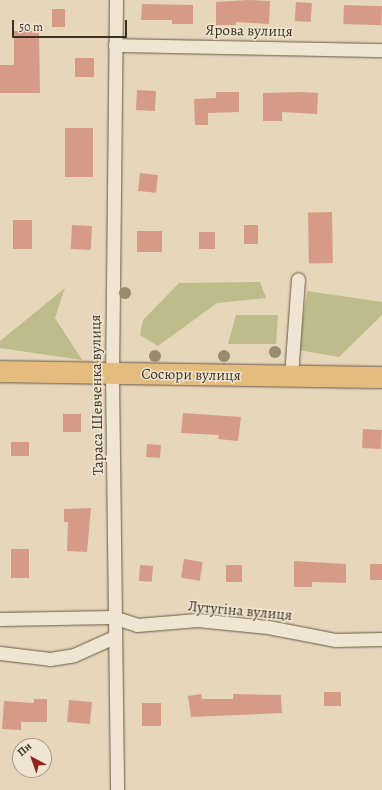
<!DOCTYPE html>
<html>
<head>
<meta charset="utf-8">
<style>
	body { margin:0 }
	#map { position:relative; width:382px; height:790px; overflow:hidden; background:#e7d7ba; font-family:Alegreya,serif }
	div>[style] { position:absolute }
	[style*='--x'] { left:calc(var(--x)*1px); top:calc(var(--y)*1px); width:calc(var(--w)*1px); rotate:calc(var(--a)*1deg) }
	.green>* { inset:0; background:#bebc8a }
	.building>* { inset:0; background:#d69b86; transform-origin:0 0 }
	.roads { filter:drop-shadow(0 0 1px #665947) drop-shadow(0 0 1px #665947) }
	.street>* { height:13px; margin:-6.5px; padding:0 6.5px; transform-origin:6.5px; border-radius:6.5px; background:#efe5d2 }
	.primary>* { height:21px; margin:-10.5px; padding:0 10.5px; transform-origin:10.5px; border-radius:10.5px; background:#e4bc7d }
	.trees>* { width:12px; height:12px; margin:-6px; border-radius:50%; background:#978a71 }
	span { translate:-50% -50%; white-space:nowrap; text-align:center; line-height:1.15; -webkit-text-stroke:3px #efe5d2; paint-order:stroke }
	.street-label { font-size:15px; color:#3b2f21 }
	.north { position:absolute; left:12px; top:738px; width:40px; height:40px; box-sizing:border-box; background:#efe5d2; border:1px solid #a79c8b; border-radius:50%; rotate:319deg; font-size:11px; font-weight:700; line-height:16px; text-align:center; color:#3b2f21 }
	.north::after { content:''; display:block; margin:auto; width:14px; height:18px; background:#8f2418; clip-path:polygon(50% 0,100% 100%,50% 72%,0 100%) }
	.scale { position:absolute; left:12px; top:20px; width:115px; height:18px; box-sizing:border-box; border:2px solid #3b2f21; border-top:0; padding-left:5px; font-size:12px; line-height:14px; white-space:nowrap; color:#3b2f21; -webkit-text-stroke:3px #efe5d2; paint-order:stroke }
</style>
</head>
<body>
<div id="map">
	<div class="green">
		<i style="clip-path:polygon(260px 282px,266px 298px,217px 303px,158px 346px,140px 335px,143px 320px,179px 283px)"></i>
		<i style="clip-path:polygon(65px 288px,55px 318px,82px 360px,0 348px,0 341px)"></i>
		<i style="clip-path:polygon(307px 291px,382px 302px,382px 315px,339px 357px,298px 350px)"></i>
		<i style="clip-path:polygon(236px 315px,278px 315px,276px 344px,228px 344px)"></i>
	</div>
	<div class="building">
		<i style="clip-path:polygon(248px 0,270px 1px,269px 24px,236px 22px,236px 25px,216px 25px,216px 2px)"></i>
		<i style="left:296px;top:2px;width:16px;height:19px;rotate:4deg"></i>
		<i style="clip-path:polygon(142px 4px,193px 5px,193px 24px,172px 24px,172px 20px,141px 20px)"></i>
		<i style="left:344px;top:5px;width:38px;height:19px;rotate:2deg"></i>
		<i style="left:52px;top:9px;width:13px;height:18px"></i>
		<i style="clip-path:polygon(14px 31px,39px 31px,40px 93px,0 93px,0 65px,14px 65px)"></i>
		<i style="left:75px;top:58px;width:19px;height:19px"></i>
		<i style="left:137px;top:90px;width:19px;height:20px;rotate:3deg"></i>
		<i style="clip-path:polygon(216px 92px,239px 92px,239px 112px,208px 113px,208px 125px,195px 125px,194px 99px,216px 98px)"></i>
		<i style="clip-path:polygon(299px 92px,318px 93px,317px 114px,282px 112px,282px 121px,263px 121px,263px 93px)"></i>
		<i style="left:65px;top:128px;width:28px;height:49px"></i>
		<i style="left:140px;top:173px;width:18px;height:18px;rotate:6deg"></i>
		<i style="left:332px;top:212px;width:51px;height:24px;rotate:89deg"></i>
		<i style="left:13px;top:220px;width:19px;height:29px"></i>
		<i style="left:72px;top:225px;width:20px;height:24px;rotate:3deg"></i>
		<i style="left:258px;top:225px;width:19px;height:14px;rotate:90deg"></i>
		<i style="left:137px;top:231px;width:25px;height:21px"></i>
		<i style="left:199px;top:232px;width:16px;height:17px"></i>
		<i style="clip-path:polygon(183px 413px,241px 417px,238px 441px,218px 439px,219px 435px,181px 433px)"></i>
		<i style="left:63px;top:414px;width:18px;height:18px"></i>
		<i style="left:363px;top:429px;width:19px;height:19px;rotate:3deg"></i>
		<i style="left:11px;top:442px;width:18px;height:14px"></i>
		<i style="left:147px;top:444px;width:14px;height:13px;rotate:4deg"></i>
		<i style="clip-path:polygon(91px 508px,87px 552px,67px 551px,68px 522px,64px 522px,64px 509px)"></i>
		<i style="left:11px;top:549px;width:18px;height:29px"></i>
		<i style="left:184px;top:559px;width:19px;height:19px;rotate:9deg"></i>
		<i style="clip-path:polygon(294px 561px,346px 564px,346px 583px,312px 582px,312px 587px,294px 587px)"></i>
		<i style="left:370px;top:564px;width:12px;height:16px"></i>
		<i style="left:140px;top:565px;width:13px;height:16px;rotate:4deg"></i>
		<i style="left:226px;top:565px;width:16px;height:17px"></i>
		<i style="left:324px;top:692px;width:17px;height:14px"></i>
		<i style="clip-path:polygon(201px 694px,202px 699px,233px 699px,233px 694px,281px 695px,282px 713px,191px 717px,188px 696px)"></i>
		<i style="clip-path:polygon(34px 699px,47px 699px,47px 722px,21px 722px,21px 730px,2px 729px,4px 701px,34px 703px)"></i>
		<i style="left:69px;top:700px;width:23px;height:22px;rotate:5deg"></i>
		<i style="left:161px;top:703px;width:23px;height:19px;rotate:90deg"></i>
	</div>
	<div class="roads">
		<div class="street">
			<i style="--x:116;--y:0;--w:374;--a:90.6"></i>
			<i style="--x:112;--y:374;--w:416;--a:89.3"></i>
			<i style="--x:115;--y:45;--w:267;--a:1.1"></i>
			<i style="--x:291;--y:376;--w:97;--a:-85.9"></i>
			<i style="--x:0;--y:619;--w:113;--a:-1"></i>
			<i style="--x:113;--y:617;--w:25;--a:18"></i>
			<i style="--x:137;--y:625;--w:60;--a:-4.8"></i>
			<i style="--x:197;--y:620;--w:71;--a:5.6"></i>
			<i style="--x:268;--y:627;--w:68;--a:11"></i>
			<i style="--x:335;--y:640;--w:47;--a:-1.2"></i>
			<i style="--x:0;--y:653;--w:50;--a:6.8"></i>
			<i style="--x:50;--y:659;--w:24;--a:-9"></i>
			<i style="--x:74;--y:655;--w:44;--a:-24.2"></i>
		</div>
		<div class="primary">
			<i style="--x:0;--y:371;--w:382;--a:0.9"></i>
		</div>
	</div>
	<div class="trees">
		<i style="left:125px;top:293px"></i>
		<i style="left:275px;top:352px"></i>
		<i style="left:155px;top:356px"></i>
		<i style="left:224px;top:356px"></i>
	</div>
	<div class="street-label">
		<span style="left:249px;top:31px;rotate:1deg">Ярова вулиця</span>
		<span style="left:191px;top:375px;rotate:1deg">Сосюри вулиця</span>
		<span style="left:97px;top:395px;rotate:-91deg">Тараса Шевченка вулиця</span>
		<span style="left:240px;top:611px;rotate:5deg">Лутугіна вулиця</span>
	</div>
	<div class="north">Пн</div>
	<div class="scale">50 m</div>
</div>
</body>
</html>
